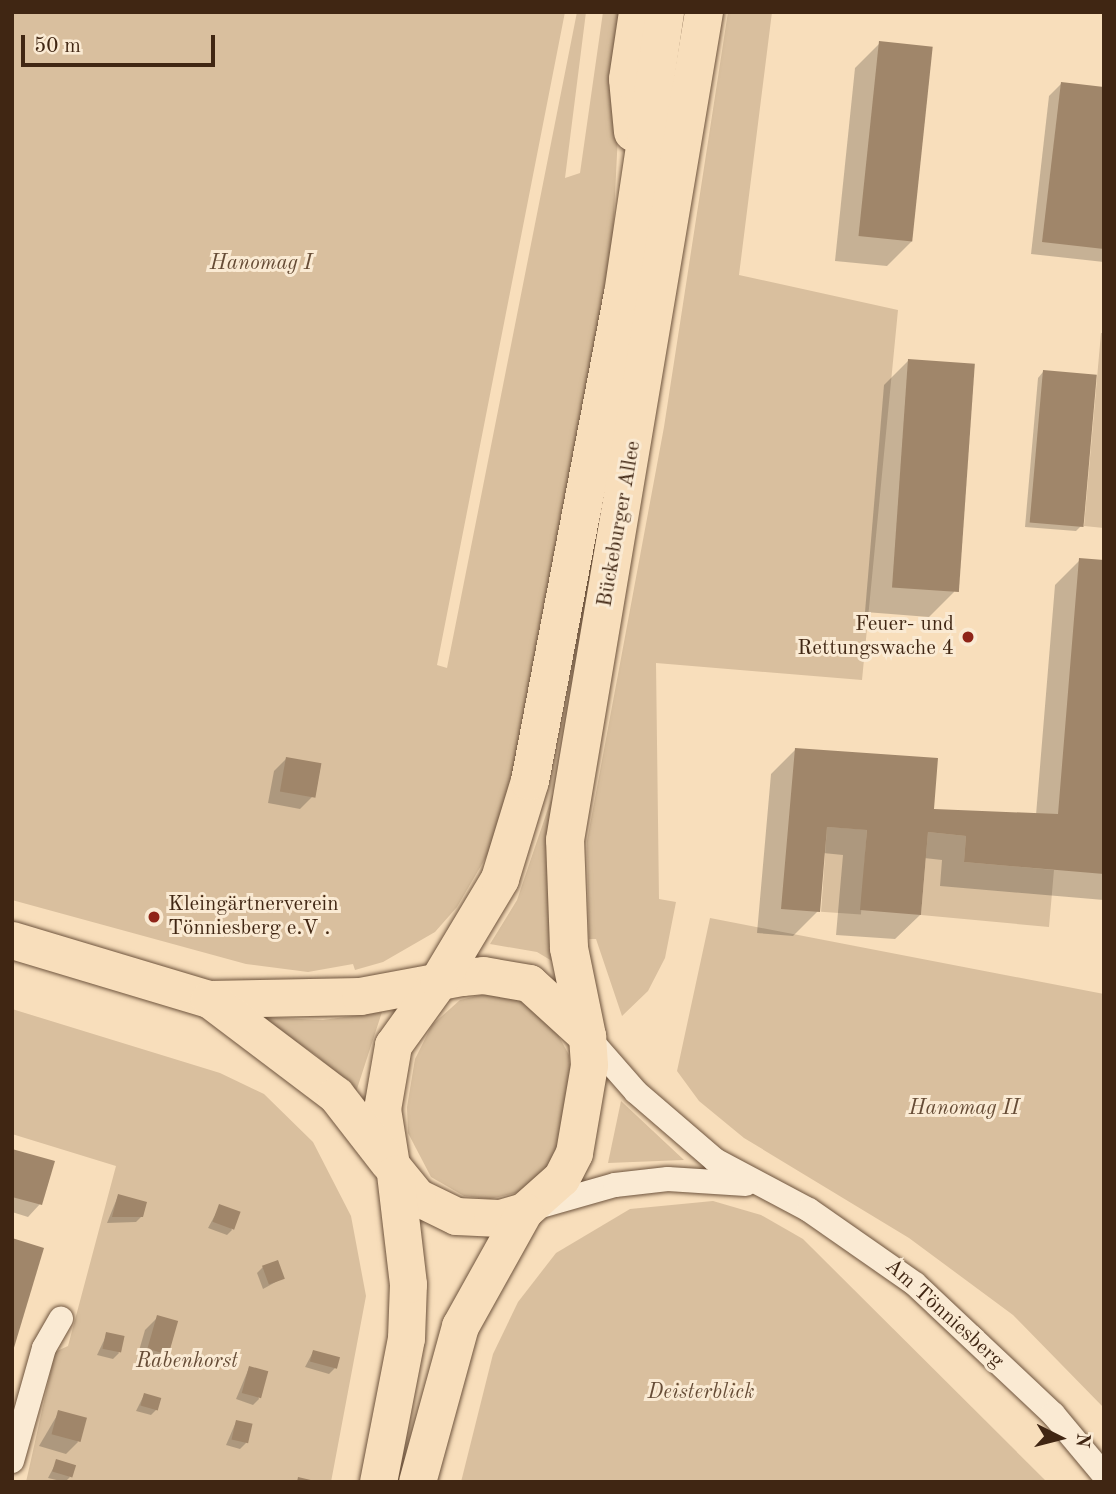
<!DOCTYPE html>
<html>
<head>
<meta charset="utf-8">
<style>
	body { margin:0 }
	#map { position:relative; width:1116px; height:1494px; overflow:hidden; background:#f8debb; font-family:"Old Standard TT",serif }
	div>[style] { position:absolute }
	[style*='--x'] { left:calc(var(--x)*1px); top:calc(var(--y)*1px); width:calc(var(--w)*1px); rotate:calc(var(--a)*1deg) }
	.green>* { inset:0; background:#d9bf9e; transform-origin:0 0 }
	.shadow>* { inset:0; background:#0003 }
	.building>* { inset:0; background:#a0866a; transform-origin:0 0 }
	.roads { filter:drop-shadow(0 0 2px #6e543d) drop-shadow(0 0 2px #6e543d) }
	.street>* { height:24px; margin:-12px; padding:0 12px; transform-origin:12px; border-radius:12px; background:#faead3 }
	.primary>* { height:37px; margin:-18.5px; padding:0 18.5px; transform-origin:18.5px; border-radius:18.5px; background:#f8debb }
	.highway>* { height:38px; margin:-19px; padding:0 19px; transform-origin:19px; border-radius:19px; background:#f8debb }
	.dots>* { width:19px; height:19px; translate:-50% -50%; box-sizing:border-box; border:4px solid #faead3; border-radius:50% }
	span { translate:-50% -50%; white-space:nowrap; text-align:center; line-height:1.15; -webkit-text-stroke:6px #faead3; paint-order:stroke }
	.park-label { font-size:21px; color:#664c36; font-style:italic }
	.street-label { font-size:21px; color:#402613 }
	.poi-label { font-size:21px; color:#402613 }
	.right { translate:-100% -50%; text-align:right }
	.left { translate:0 -50%; text-align:left }
	.frame { position:absolute; inset:0; border:14px solid #402613; pointer-events:none }
	.north { position:absolute; left:1025px; top:1403px; width:70px; height:70px; -webkit-text-stroke:5px #faead3; paint-order:stroke; rotate:96deg; font-size:19px; font-weight:700; line-height:28px; text-align:center; color:#402613 }
	.north::after { content:''; display:block; margin:auto; width:24px; height:32px; background:#402613; clip-path:polygon(50% 0,100% 100%,50% 72%,0 100%) }
	.scale { position:absolute; left:21px; top:35px; width:194px; height:32px; box-sizing:border-box; border:4px solid #402613; border-top:0; padding-left:9px; font-size:21px; line-height:24px; white-space:nowrap; color:#402613; -webkit-text-stroke:5px #faead3; paint-order:stroke }
</style>
</head>
<body>
<div id="map">
	<div class="green">
		<i style="clip-path:polygon(12px 12px,565px 12px,437px 665px,447px 668px,577px 12px,586px 12px,565px 178px,580px 173px,603px 12px,624px 12px,611px 276px,521px 746px,489px 852px,457px 907px,435px 932px,383px 962px,355px 970px,353px 964px,308px 972px,246px 964px,12px 900px)"></i>
		<i style="clip-path:polygon(728px 12px,772px 12px,739px 275px,898px 310px,862px 680px,656px 663px,659px 899px,676px 902px,665px 958px,648px 991px,622px 1016px,596px 939px,589px 939px,587px 841px,664px 427px)"></i>
		<i style="clip-path:polygon(1101px 333px,1104px 333px,1104px 528px,1084px 526px)"></i>
		<i style="clip-path:polygon(554px 791px,557px 964px,537px 952px,490px 944px,517px 900px)"></i>
		<i style="left:827px;top:827px;width:40px;height:85px;rotate:4deg"></i>
		<i style="clip-path:polygon(928px 832px,966px 836px,964px 862px,1054px 870px,1049px 927px,921px 915px)"></i>
		<i style="clip-path:polygon(710px 918px,1104px 994px,1104px 1408px,1013px 1315px,909px 1238px,744px 1138px,699px 1101px,677px 1071px)"></i>
		<i style="clip-path:polygon(485px 994px,516px 998px,551px 1022px,569px 1055px,571px 1082px,565px 1132px,545px 1174px,523px 1191px,490px 1199px,464px 1196px,431px 1177px,408px 1133px,407px 1107px,415px 1059px,432px 1025px,460px 1000px)"></i>
		<i style="clip-path:polygon(12px 1009px,220px 1073px,264px 1094px,313px 1142px,351px 1216px,366px 1296px,331px 1482px,26px 1482px,55px 1352px,68px 1346px,116px 1166px,12px 1134px)"></i>
		<i style="clip-path:polygon(382px 1012px,356px 1092px,316px 1055px,258px 1017px,323px 1020px)"></i>
		<i style="clip-path:polygon(621px 1101px,684px 1160px,608px 1163px)"></i>
		<i style="clip-path:polygon(713px 1201px,761px 1215px,803px 1239px,1047px 1482px,461px 1482px,493px 1354px,518px 1302px,556px 1253px,630px 1209px)"></i>
	</div>
	<div class="shadow">
		<i style="clip-path:polygon(880px 43px,912px 241px,887px 266px,835px 261px,855px 68px)"></i>
		<i style="clip-path:polygon(1061px 84px,1104px 88px,1104px 262px,1031px 254px,1049px 96px)"></i>
		<i style="clip-path:polygon(909px 360px,954px 592px,929px 617px,865px 612px,884px 385px)"></i>
		<i style="clip-path:polygon(1043px 372px,1082px 525px,1076px 531px,1025px 527px,1038px 378px)"></i>
		<i style="clip-path:polygon(1080px 560px,1104px 562px,1104px 900px,940px 886px,942px 860px,924px 858px,920px 915px,895px 939px,836px 935px,843px 855px,823px 853px,818px 911px,793px 936px,757px 933px,771px 774px,796px 749px,932px 811px,1036px 815px,1055px 585px)"></i>
		<i style="clip-path:polygon(286px 759px,313px 796px,300px 809px,268px 803px,274px 771px)"></i>
		<i style="clip-path:polygon(12px 1150px,40px 1204px,28px 1217px,12px 1212px)"></i>
		<i style="clip-path:polygon(118px 1196px,142px 1216px,136px 1222px,107px 1223px)"></i>
		<i style="clip-path:polygon(220px 1206px,232px 1230px,227px 1235px,208px 1228px)"></i>
		<i style="clip-path:polygon(263px 1267px,283px 1278px,263px 1289px,257px 1273px)"></i>
		<i style="clip-path:polygon(158px 1317px,168px 1354px,155px 1367px,136px 1361px,145px 1330px)"></i>
		<i style="clip-path:polygon(107px 1334px,119px 1353px,113px 1359px,97px 1355px)"></i>
		<i style="clip-path:polygon(313px 1352px,335px 1368px,329px 1374px,305px 1367px)"></i>
		<i style="clip-path:polygon(249px 1368px,259px 1399px,253px 1405px,236px 1399px)"></i>
		<i style="clip-path:polygon(144px 1395px,157px 1409px,151px 1415px,136px 1411px)"></i>
		<i style="clip-path:polygon(59px 1412px,78px 1442px,66px 1454px,39px 1446px)"></i>
		<i style="clip-path:polygon(236px 1422px,246px 1443px,240px 1449px,226px 1445px)"></i>
		<i style="clip-path:polygon(57px 1461px,70px 1477px,65px 1482px,48px 1478px)"></i>
	</div>
	<div class="building">
		<i style="left:879px;top:41px;width:54px;height:196px;rotate:6deg"></i>
		<i style="clip-path:polygon(1061px 82px,1104px 87px,1104px 249px,1042px 242px)"></i>
		<i style="left:908px;top:359px;width:67px;height:229px;rotate:4deg"></i>
		<i style="left:1043px;top:370px;width:54px;height:153px;rotate:5deg"></i>
		<i style="clip-path:polygon(1079px 558px,1104px 560px,1104px 874px,964px 862px,966px 836px,928px 832px,921px 915px,860px 910px,867px 830px,827px 827px,820px 912px,781px 909px,795px 748px,938px 758px,934px 809px,1058px 814px)"></i>
		<i style="left:286px;top:757px;width:36px;height:35px;rotate:10deg"></i>
		<i style="clip-path:polygon(12px 1149px,55px 1161px,42px 1205px,12px 1197px)"></i>
		<i style="clip-path:polygon(118px 1194px,147px 1202px,143px 1217px,112px 1217px)"></i>
		<i style="left:219px;top:1204px;width:23px;height:19px;rotate:20deg"></i>
		<i style="clip-path:polygon(12px 1238px,44px 1248px,13px 1351px,12px 1351px)"></i>
		<i style="left:278px;top:1260px;width:20px;height:17px;rotate:70deg"></i>
		<i style="left:157px;top:1315px;width:22px;height:35px;rotate:16deg"></i>
		<i style="left:106px;top:1332px;width:19px;height:17px;rotate:12deg"></i>
		<i style="left:313px;top:1350px;width:28px;height:12px;rotate:15deg"></i>
		<i style="left:249px;top:1366px;width:20px;height:28px;rotate:15deg"></i>
		<i style="left:144px;top:1393px;width:18px;height:13px;rotate:16deg"></i>
		<i style="left:58px;top:1410px;width:30px;height:25px;rotate:15deg"></i>
		<i style="left:236px;top:1420px;width:17px;height:20px;rotate:13deg"></i>
		<i style="left:56px;top:1459px;width:21px;height:13px;rotate:17deg"></i>
		<i style="clip-path:polygon(298px 1477px,315px 1481px,315px 1482px,297px 1482px)"></i>
	</div>
	<div class="roads">
		<div class="street">
			<i style="--x:587;--y:1036;--w:74;--a:48.8"></i>
			<i style="--x:636;--y:1092;--w:104;--a:40.7"></i>
			<i style="--x:715;--y:1160;--w:106;--a:28"></i>
			<i style="--x:809;--y:1210;--w:129;--a:34.9"></i>
			<i style="--x:915;--y:1284;--w:190;--a:43.3"></i>
			<i style="--x:1053;--y:1414;--w:80;--a:50.1"></i>
			<i style="--x:534;--y:1208;--w:84;--a:-15.9"></i>
			<i style="--x:615;--y:1185;--w:53;--a:-6.5"></i>
			<i style="--x:668;--y:1179;--w:78;--a:3.7"></i>
			<i style="--x:12;--y:1461;--w:117;--a:-74.2"></i>
			<i style="--x:44;--y:1348;--w:34;--a:-60"></i>
		</div>
		<div class="primary">
			<i style="--x:12;--y:940;--w:206;--a:16.7"></i>
			<i style="--x:209;--y:999;--w:151;--a:-1.1"></i>
			<i style="--x:360;--y:996;--w:104;--a:-10.6"></i>
			<i style="--x:462;--y:977;--w:21;--a:-5"></i>
			<i style="--x:483;--y:975;--w:47;--a:9.9"></i>
			<i style="--x:529;--y:983;--w:79;--a:42.4"></i>
			<i style="--x:587;--y:1036;--w:29;--a:86"></i>
			<i style="--x:589;--y:1065;--w:89;--a:99.7"></i>
			<i style="--x:574;--y:1153;--w:28;--a:117"></i>
			<i style="--x:561;--y:1178;--w:50;--a:138.3"></i>
			<i style="--x:524;--y:1211;--w:26;--a:164"></i>
			<i style="--x:499;--y:1218;--w:43;--a:-177.3"></i>
			<i style="--x:456;--y:1216;--w:43;--a:-154"></i>
			<i style="--x:417;--y:1197;--w:41;--a:-129.1"></i>
			<i style="--x:391;--y:1165;--w:57;--a:-99.1"></i>
			<i style="--x:382;--y:1109;--w:65;--a:-80.2"></i>
			<i style="--x:393;--y:1045;--w:79;--a:-54.3"></i>
			<i style="--x:209;--y:999;--w:159;--a:37.1"></i>
			<i style="--x:336;--y:1095;--w:85;--a:52.2"></i>
			<i style="--x:378;--y:1482;--w:147;--a:-79"></i>
			<i style="--x:406;--y:1338;--w:54;--a:-87.9"></i>
			<i style="--x:408;--y:1284;--w:111;--a:-96.7"></i>
			<i style="--x:417;--y:1482;--w:162;--a:-74.6"></i>
			<i style="--x:460;--y:1326;--w:132;--a:-60.9"></i>
		</div>
		<div class="highway">
			<i style="--x:633;--y:132;--w:53;--a:-95.4"></i>
			<i style="--x:628;--y:79;--w:68;--a:-81.5"></i>
			<i style="--x:439;--y:981;--w:119;--a:-59.1"></i>
			<i style="--x:500;--y:879;--w:102;--a:-73"></i>
			<i style="--x:530;--y:781;--w:496;--a:-79.2"></i>
			<i style="--x:623;--y:294;--w:285;--a:-81.5"></i>
			<i style="--x:587;--y:1036;--w:90;--a:-101.6"></i>
			<i style="--x:569;--y:948;--w:108;--a:-92.1"></i>
			<i style="--x:565;--y:840;--w:840;--a:-80.47"></i>
		</div>
	</div>
	<div class="dots">
		<i style="left:968px;top:637px;background:#8f2418"></i>
		<i style="left:154px;top:917px;background:#8f2418"></i>
	</div>
	<div class="park-label">
		<span style="left:261px;top:264px">Hanomag I</span>
		<span style="left:964px;top:1109px">Hanomag II</span>
		<span style="left:187px;top:1362px">Rabenhorst</span>
		<span style="left:701px;top:1393px">Deisterblick</span>
	</div>
	<div class="street-label">
		<span style="left:620px;top:524px;rotate:-80deg">Bückeburger Allee</span>
		<span style="left:944px;top:1314px;rotate:42deg">Am Tönniesberg</span>
	</div>
	<div class="poi-label">
		<span class="right" style="left:954px;top:637px">Feuer- und<br>Rettungswache 4</span>
		<span class="left" style="left:168px;top:917px">Kleingärtnerverein<br>Tönniesberg e.V .</span>
	</div>
	<div class="frame"></div>
	<div class="north">N</div>
	<div class="scale">50 m</div>
</div>
</body>
</html>
